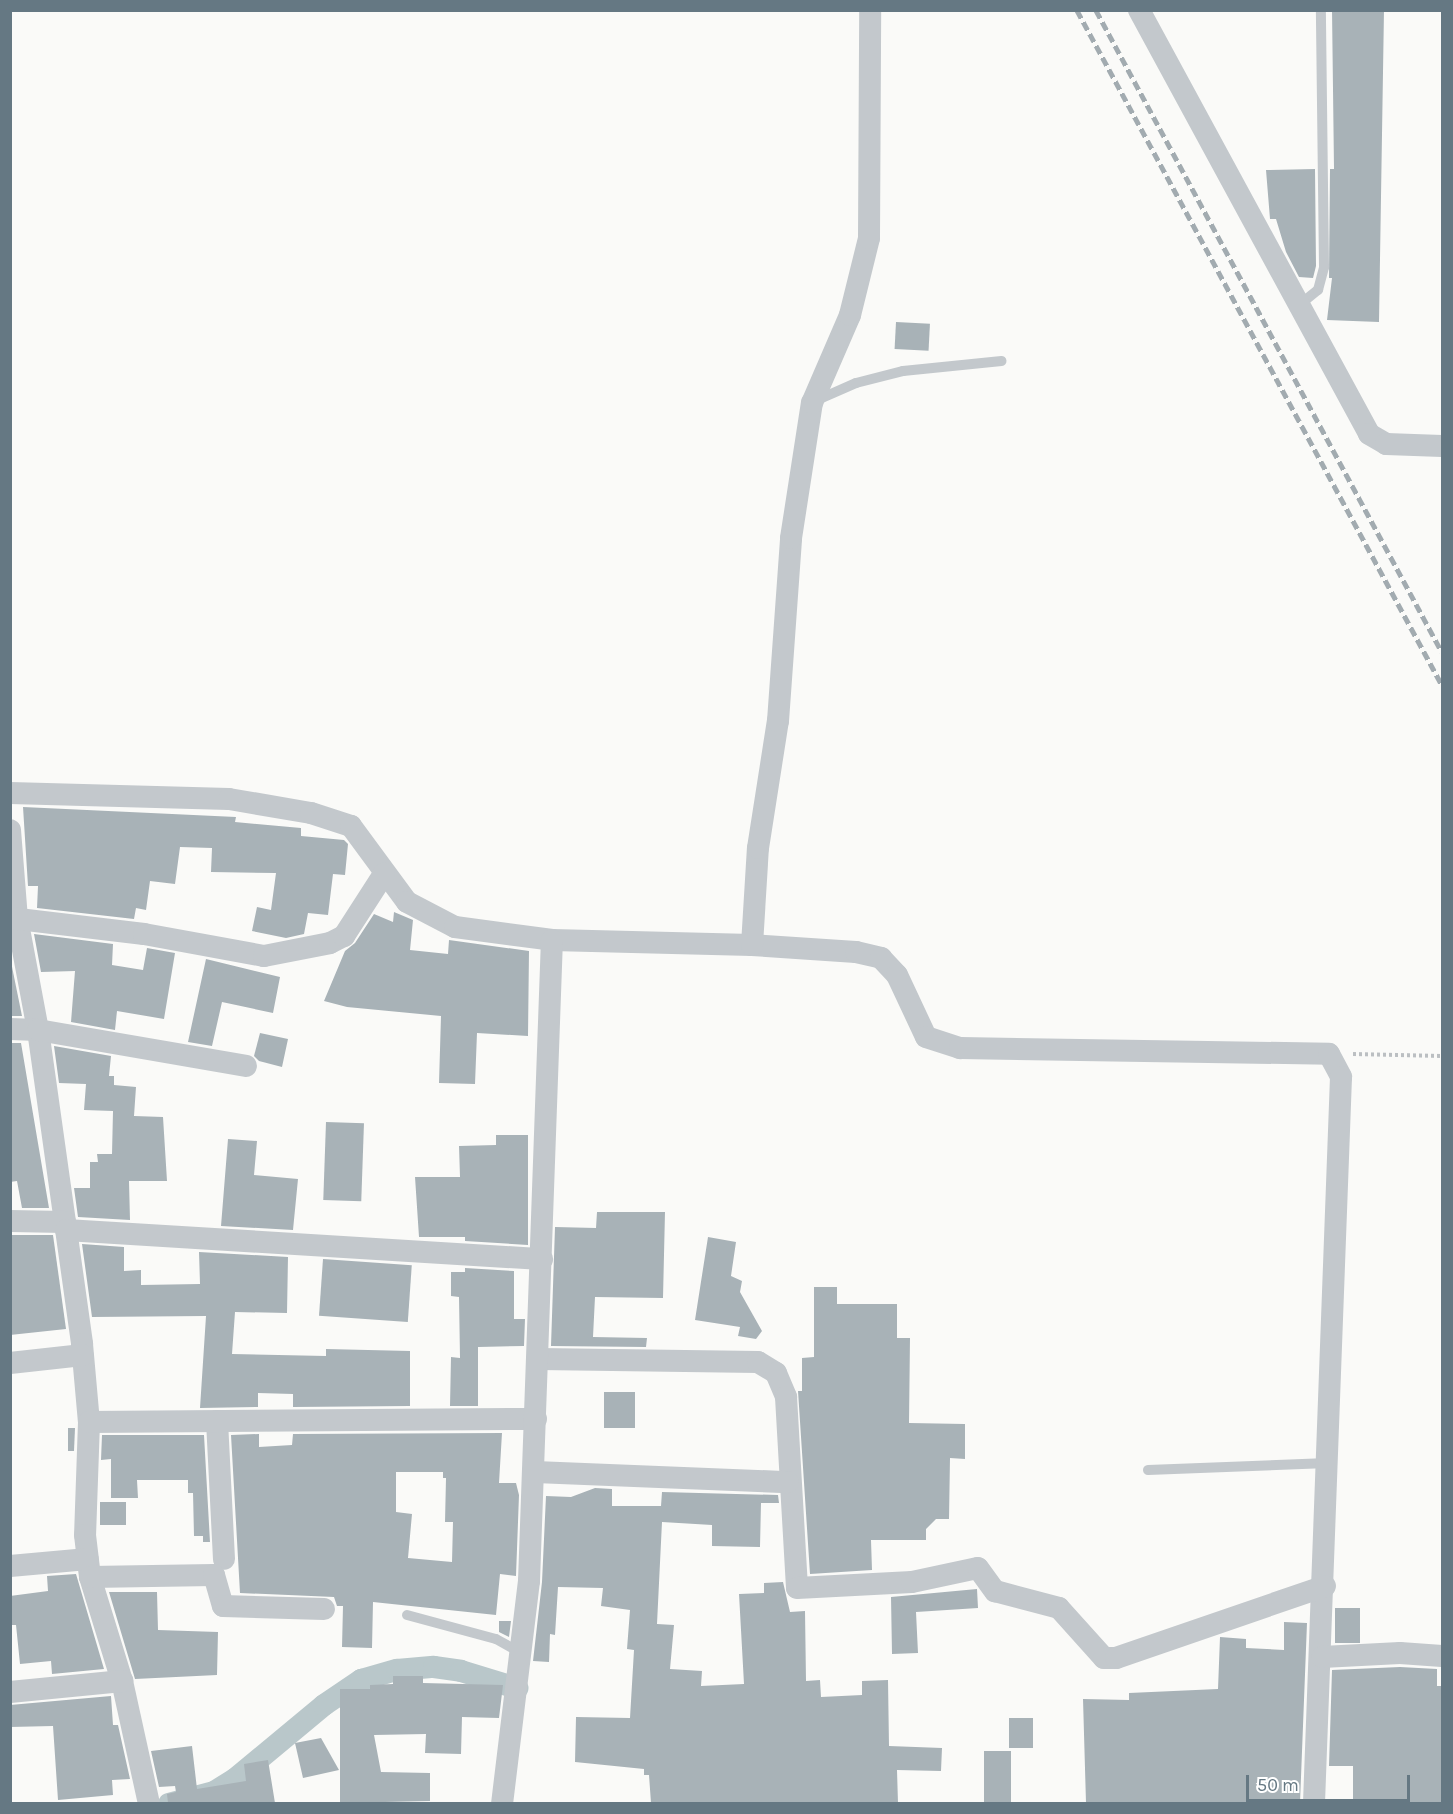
<!DOCTYPE html>
<html>
<head>
<meta charset="utf-8">
<style>
	body { margin:0 }
	#map { position:relative; width:1453px; height:1814px; overflow:hidden; background:#fafaf8; font-family:Karla,sans-serif }
	div>[style] { position:absolute }
	[style*='--x'] { left:calc(var(--x)*1px); top:calc(var(--y)*1px); width:calc(var(--w)*1px); rotate:calc(var(--a)*1deg) }
	.canal>* { height:22px; margin:-11px; padding:0 11px; transform-origin:11px; border-radius:11px; background:#b9c7ca }
	.building>* { inset:0; background:#a8b2b7; transform-origin:0 0 }
	.path>* { height:4px; margin-top:-2px; transform-origin:0; background:repeating-linear-gradient(90deg,#bbbfc2 0 3px,transparent 0 6px) }
	.lane>* { height:10px; margin:-5px; padding:0 5px; transform-origin:5px; border-radius:5px; background:#c3c8cc }
	.street>* { height:22px; margin:-11px; padding:0 11px; transform-origin:11px; border-radius:11px; background:#c3c8cc }
	.rail>* { height:4.5px; margin-top:-2.25px; transform-origin:0; background:repeating-linear-gradient(90deg,#a2abb0 0 9px,transparent 0 13.5px) }
	span { translate:-50% -50%; white-space:nowrap; text-align:center; line-height:1.15; -webkit-text-stroke:6px #fff; paint-order:stroke }
	.frame { position:absolute; inset:0; border:12px solid #657883; pointer-events:none }
	.scale { position:absolute; left:1246px; top:1775px; width:164px; height:27px; box-sizing:border-box; border:3px solid #657883; border-top:0; padding-left:8px; font-size:18px; line-height:21px; white-space:nowrap; color:#657883; -webkit-text-stroke:4px #fff; paint-order:stroke }
</style>
</head>
<body>
<div id="map">
	<div class="canal">
		<i style="--x:169;--y:1804;--w:47;--a:-14.9"></i>
		<i style="--x:214;--y:1792;--w:25;--a:-32"></i>
		<i style="--x:235;--y:1779;--w:116;--a:-39.7"></i>
		<i style="--x:324;--y:1705;--w:45;--a:-34"></i>
		<i style="--x:361;--y:1680;--w:37;--a:-16"></i>
		<i style="--x:397;--y:1670;--w:37;--a:-5"></i>
		<i style="--x:434;--y:1667;--w:27;--a:8"></i>
		<i style="--x:461;--y:1671;--w:59;--a:16.9"></i>
	</div>
	<div class="building">
		<i style="clip-path:polygon(1332px 10px,1384px 10px,1379px 322px,1327px 320px,1332px 278px,1329px 278px,1330px 169px,1334px 169px)"></i>
		<i style="clip-path:polygon(1315px 169px,1316px 266px,1313px 278px,1299px 277px,1286px 252px,1276px 219px,1270px 219px,1266px 170px)"></i>
		<i style="left:896px;top:322px;width:34px;height:27px;rotate:3deg"></i>
		<i style="clip-path:polygon(23px 807px,236px 817px,235px 822px,301px 828px,301px 836px,344px 840px,348px 844px,345px 875px,333px 874px,328px 915px,308px 913px,304px 934px,286px 938px,252px 931px,257px 907px,271px 910px,276px 873px,211px 872px,212px 848px,180px 847px,175px 884px,150px 881px,146px 910px,136px 908px,134px 919px,37px 908px,38px 886px,28px 886px)"></i>
		<i style="clip-path:polygon(394px 912px,413px 920px,410px 950px,448px 954px,449px 940px,529px 951px,528px 1036px,477px 1033px,475px 1084px,439px 1083px,441px 1016px,347px 1007px,324px 1001px,345px 951px,355px 943px,374px 914px,393px 922px)"></i>
		<i style="clip-path:polygon(34px 934px,113px 944px,112px 965px,143px 970px,147px 948px,175px 953px,164px 1019px,117px 1011px,115px 1030px,71px 1022px,75px 971px,41px 972px)"></i>
		<i style="clip-path:polygon(10px 957px,22px 1016px,10px 1016px)"></i>
		<i style="clip-path:polygon(206px 959px,280px 977px,273px 1013px,222px 1002px,212px 1046px,188px 1042px)"></i>
		<i style="clip-path:polygon(260px 1033px,288px 1039px,282px 1067px,259px 1061px,254px 1056px)"></i>
		<i style="clip-path:polygon(10px 1043px,21px 1043px,49px 1208px,22px 1208px,17px 1181px,10px 1182px)"></i>
		<i style="clip-path:polygon(54px 1046px,111px 1056px,109px 1076px,114px 1076px,114px 1085px,136px 1087px,134px 1116px,163px 1117px,167px 1181px,129px 1181px,130px 1220px,78px 1217px,74px 1188px,90px 1188px,90px 1162px,98px 1162px,97px 1154px,112px 1154px,113px 1111px,84px 1110px,86px 1084px,59px 1083px)"></i>
		<i style="left:326px;top:1122px;width:38px;height:78px;rotate:2deg"></i>
		<i style="clip-path:polygon(496px 1135px,528px 1135px,528px 1245px,465px 1241px,465px 1237px,419px 1237px,415px 1177px,460px 1177px,459px 1146px,496px 1145px)"></i>
		<i style="clip-path:polygon(228px 1139px,257px 1141px,254px 1175px,298px 1179px,293px 1230px,221px 1226px)"></i>
		<i style="clip-path:polygon(597px 1212px,665px 1212px,663px 1298px,595px 1297px,593px 1337px,647px 1338px,646px 1347px,551px 1346px,555px 1227px,596px 1228px)"></i>
		<i style="clip-path:polygon(10px 1235px,53px 1235px,66px 1329px,10px 1335px)"></i>
		<i style="clip-path:polygon(708px 1237px,736px 1242px,731px 1276px,742px 1281px,740px 1292px,762px 1331px,756px 1339px,738px 1336px,740px 1327px,695px 1320px)"></i>
		<i style="clip-path:polygon(82px 1244px,124px 1247px,124px 1271px,141px 1270px,141px 1285px,200px 1284px,199px 1252px,288px 1257px,287px 1313px,235px 1312px,232px 1354px,326px 1356px,326px 1349px,410px 1351px,410px 1406px,293px 1407px,293px 1394px,258px 1393px,258px 1407px,200px 1408px,206px 1316px,92px 1317px)"></i>
		<i style="left:323px;top:1259px;width:89px;height:57px;rotate:4deg"></i>
		<i style="clip-path:polygon(465px 1268px,514px 1271px,514px 1319px,525px 1319px,524px 1346px,478px 1347px,478px 1406px,450px 1406px,451px 1357px,460px 1358px,459px 1297px,451px 1296px,451px 1272px,465px 1272px)"></i>
		<i style="clip-path:polygon(814px 1287px,837px 1287px,837px 1304px,897px 1304px,897px 1338px,910px 1338px,909px 1423px,965px 1424px,965px 1459px,950px 1458px,949px 1519px,936px 1519px,926px 1529px,926px 1540px,871px 1540px,872px 1570px,810px 1574px,798px 1391px,802px 1391px,802px 1358px,814px 1357px)"></i>
		<i style="left:604px;top:1392px;width:31px;height:36px"></i>
		<i style="clip-path:polygon(68px 1428px,75px 1428px,74px 1451px,68px 1451px)"></i>
		<i style="clip-path:polygon(evenodd,502px 1433px,499px 1483px,516px 1483px,519px 1495px,516px 1576px,500px 1574px,496px 1615px,373px 1602px,372px 1648px,342px 1647px,343px 1606px,337px 1606px,334px 1597px,240px 1593px,231px 1435px,259px 1434px,259px 1447px,292px 1445px,293px 1434px,502px 1433px,396px 1472px,443px 1472px,443px 1478px,446px 1478px,445px 1522px,453px 1522px,452px 1562px,408px 1558px,412px 1514px,396px 1512px,396px 1472px)"></i>
		<i style="clip-path:polygon(102px 1435px,204px 1435px,210px 1542px,203px 1542px,203px 1536px,194px 1536px,193px 1493px,188px 1493px,188px 1480px,137px 1480px,138px 1498px,111px 1498px,111px 1459px,101px 1460px)"></i>
		<i style="clip-path:polygon(595px 1488px,612px 1489px,612px 1506px,661px 1506px,662px 1492px,778px 1495px,779px 1503px,761px 1503px,760px 1547px,712px 1546px,712px 1525px,662px 1522px,657px 1624px,674px 1625px,670px 1669px,702px 1671px,701px 1686px,744px 1684px,739px 1594px,764px 1593px,764px 1583px,783px 1582px,790px 1612px,805px 1611px,806px 1681px,820px 1680px,821px 1697px,862px 1695px,862px 1681px,888px 1680px,889px 1746px,942px 1748px,941px 1771px,897px 1770px,898px 1803px,651px 1803px,649px 1775px,644px 1775px,644px 1769px,575px 1762px,576px 1717px,630px 1718px,634px 1650px,627px 1649px,630px 1610px,601px 1606px,603px 1588px,558px 1587px,555px 1635px,550px 1634px,549px 1662px,533px 1661px,542px 1582px,546px 1496px,571px 1497px)"></i>
		<i style="left:100px;top:1502px;width:26px;height:23px"></i>
		<i style="clip-path:polygon(76px 1574px,104px 1669px,52px 1674px,51px 1661px,20px 1664px,16px 1625px,10px 1625px,10px 1596px,48px 1591px,47px 1576px)"></i>
		<i style="clip-path:polygon(977px 1589px,978px 1608px,916px 1612px,918px 1653px,892px 1654px,891px 1597px)"></i>
		<i style="clip-path:polygon(109px 1592px,157px 1592px,158px 1630px,218px 1632px,217px 1675px,135px 1679px)"></i>
		<i style="left:1335px;top:1608px;width:25px;height:35px"></i>
		<i style="clip-path:polygon(499px 1621px,511px 1621px,509px 1637px,499px 1632px)"></i>
		<i style="clip-path:polygon(1284px 1622px,1307px 1623px,1300px 1803px,1086px 1803px,1083px 1699px,1129px 1700px,1129px 1693px,1218px 1689px,1220px 1637px,1246px 1639px,1246px 1648px,1284px 1650px)"></i>
		<i style="clip-path:polygon(1400px 1667px,1437px 1669px,1437px 1686px,1443px 1686px,1443px 1803px,1353px 1803px,1353px 1766px,1329px 1766px,1332px 1670px)"></i>
		<i style="clip-path:polygon(393px 1676px,423px 1676px,423px 1683px,503px 1685px,499px 1718px,462px 1717px,461px 1754px,425px 1753px,426px 1734px,374px 1735px,381px 1772px,430px 1773px,430px 1801px,340px 1803px,340px 1689px,370px 1689px,370px 1685px,393px 1684px)"></i>
		<i style="clip-path:polygon(111px 1696px,113px 1725px,118px 1725px,130px 1779px,112px 1780px,113px 1795px,58px 1800px,53px 1726px,10px 1727px,10px 1705px)"></i>
		<i style="left:1009px;top:1718px;width:24px;height:30px"></i>
		<i style="clip-path:polygon(321px 1738px,339px 1770px,303px 1778px,295px 1743px)"></i>
		<i style="clip-path:polygon(192px 1746px,197px 1789px,246px 1781px,244px 1764px,268px 1760px,275px 1803px,168px 1803px,167px 1794px,176px 1792px,175px 1786px,159px 1787px,151px 1751px)"></i>
		<i style="left:984px;top:1751px;width:27px;height:52px"></i>
	</div>
	<div class="path">
		<i style="--x:1353;--y:1054;--w:89;--a:1.3"></i>
	</div>
	<div class="lane">
		<i style="--x:1298;--y:306;--w:26;--a:-39"></i>
		<i style="--x:1318;--y:290;--w:24;--a:-75"></i>
		<i style="--x:1324;--y:267;--w:257;--a:-90.7"></i>
		<i style="--x:815;--y:401;--w:45;--a:-23.7"></i>
		<i style="--x:856;--y:383;--w:49;--a:-14.3"></i>
		<i style="--x:903;--y:371;--w:99;--a:-5.8"></i>
		<i style="--x:1148;--y:1470;--w:180;--a:-2.2"></i>
		<i style="--x:407;--y:1615;--w:92;--a:15.1"></i>
		<i style="--x:496;--y:1639;--w:29;--a:29"></i>
	</div>
	<div class="street">
		<i style="--x:1139;--y:10;--w:482;--a:61.5"></i>
		<i style="--x:1369;--y:434;--w:20;--a:30"></i>
		<i style="--x:1386;--y:444;--w:56;--a:2"></i>
		<i style="--x:10;--y:793;--w:219;--a:1.6"></i>
		<i style="--x:229;--y:799;--w:83;--a:9.7"></i>
		<i style="--x:311;--y:813;--w:42;--a:18"></i>
		<i style="--x:351;--y:826;--w:94;--a:53.6"></i>
		<i style="--x:407;--y:902;--w:54;--a:27.5"></i>
		<i style="--x:455;--y:927;--w:98;--a:7.6"></i>
		<i style="--x:552;--y:940;--w:200;--a:1.4"></i>
		<i style="--x:752;--y:945;--w:104;--a:3.9"></i>
		<i style="--x:856;--y:952;--w:26;--a:13"></i>
		<i style="--x:881;--y:958;--w:23;--a:47"></i>
		<i style="--x:897;--y:975;--w:68;--a:64.9"></i>
		<i style="--x:926;--y:1037;--w:36;--a:18"></i>
		<i style="--x:960;--y:1048;--w:369;--a:0.9"></i>
		<i style="--x:1329;--y:1054;--w:26;--a:62"></i>
		<i style="--x:1341;--y:1077;--w:728;--a:92.13"></i>
		<i style="--x:10;--y:830;--w:88;--a:85.5"></i>
		<i style="--x:17;--y:918;--w:114;--a:79.4"></i>
		<i style="--x:38;--y:1030;--w:317;--a:82"></i>
		<i style="--x:82;--y:1344;--w:78;--a:84.9"></i>
		<i style="--x:89;--y:1422;--w:113;--a:92"></i>
		<i style="--x:85;--y:1535;--w:42;--a:83.2"></i>
		<i style="--x:90;--y:1577;--w:109;--a:72.9"></i>
		<i style="--x:122;--y:1681;--w:126;--a:77.6"></i>
		<i style="--x:10;--y:918;--w:135;--a:6.8"></i>
		<i style="--x:144;--y:934;--w:122;--a:10.4"></i>
		<i style="--x:264;--y:956;--w:67;--a:-11.1"></i>
		<i style="--x:330;--y:943;--w:16;--a:-27"></i>
		<i style="--x:344;--y:936;--w:74;--a:-57.2"></i>
		<i style="--x:752;--y:945;--w:97;--a:-86.5"></i>
		<i style="--x:758;--y:848;--w:129;--a:-81.1"></i>
		<i style="--x:778;--y:721;--w:183;--a:-85.9"></i>
		<i style="--x:791;--y:538;--w:137;--a:-81.2"></i>
		<i style="--x:812;--y:403;--w:96;--a:-66.6"></i>
		<i style="--x:850;--y:315;--w:79;--a:-76.1"></i>
		<i style="--x:869;--y:238;--w:228;--a:-89.7"></i>
		<i style="--x:10;--y:1029;--w:28;--a:2"></i>
		<i style="--x:38;--y:1030;--w:211;--a:9.8"></i>
		<i style="--x:10;--y:1221;--w:55;--a:1"></i>
		<i style="--x:66;--y:1230;--w:477;--a:3.5"></i>
		<i style="--x:539;--y:1359;--w:219;--a:0.8"></i>
		<i style="--x:758;--y:1362;--w:21;--a:31"></i>
		<i style="--x:776;--y:1373;--w:26;--a:67"></i>
		<i style="--x:786;--y:1397;--w:191;--a:86.7"></i>
		<i style="--x:797;--y:1588;--w:115;--a:-3"></i>
		<i style="--x:912;--y:1582;--w:67;--a:-12"></i>
		<i style="--x:978;--y:1568;--w:29;--a:54"></i>
		<i style="--x:995;--y:1591;--w:66;--a:14.9"></i>
		<i style="--x:1059;--y:1608;--w:67;--a:48"></i>
		<i style="--x:1104;--y:1658;--w:12;--a:0"></i>
		<i style="--x:1116;--y:1658;--w:221;--a:-19"></i>
		<i style="--x:10;--y:1363;--w:73;--a:-6.3"></i>
		<i style="--x:217;--y:1421;--w:138;--a:87.1"></i>
		<i style="--x:89;--y:1422;--w:447;--a:-0.4"></i>
		<i style="--x:535;--y:1472;--w:253;--a:2.3"></i>
		<i style="--x:10;--y:1566;--w:78;--a:-5.1"></i>
		<i style="--x:90;--y:1577;--w:124;--a:-0.9"></i>
		<i style="--x:214;--y:1575;--w:32;--a:74"></i>
		<i style="--x:223;--y:1606;--w:101;--a:1.7"></i>
		<i style="--x:1322;--y:1657;--w:78;--a:-2.9"></i>
		<i style="--x:1400;--y:1653;--w:42;--a:4.1"></i>
		<i style="--x:10;--y:1692;--w:113;--a:-5.6"></i>
		<i style="--x:502;--y:1804;--w:225;--a:-83.1"></i>
		<i style="--x:529;--y:1581;--w:641;--a:-87.95"></i>
	</div>
	<div class="rail">
		<i style="--x:1077;--y:10;--w:767;--a:61.6"></i>
		<i style="--x:1096;--y:10;--w:729;--a:61.68"></i>
	</div>
	<div class="frame"></div>
	<div class="scale">50 m</div>
</div>
</body>
</html>
